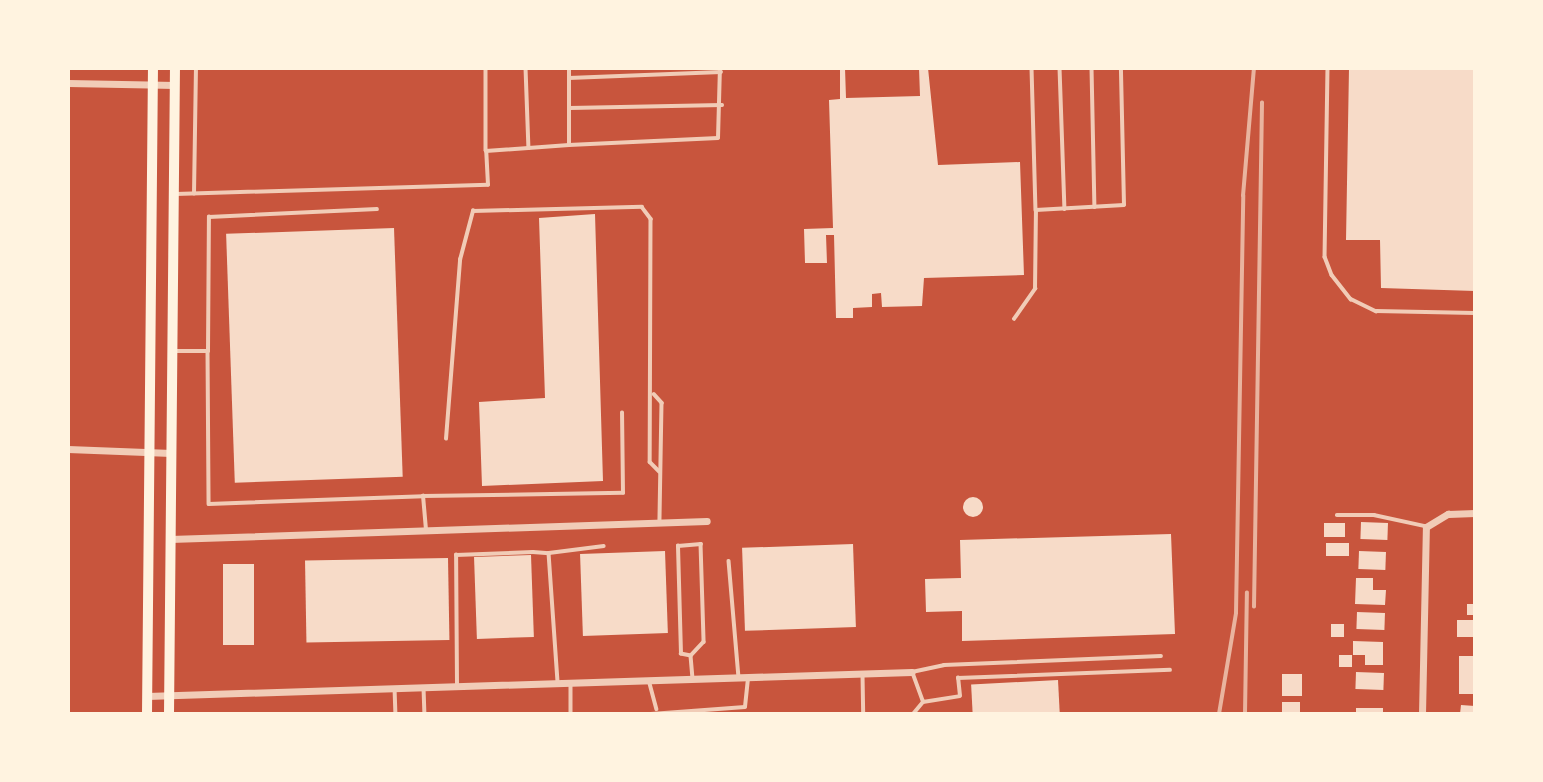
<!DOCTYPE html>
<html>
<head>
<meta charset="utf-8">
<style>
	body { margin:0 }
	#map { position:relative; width:1543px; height:782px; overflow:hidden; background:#c8553d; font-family:"PT Sans",sans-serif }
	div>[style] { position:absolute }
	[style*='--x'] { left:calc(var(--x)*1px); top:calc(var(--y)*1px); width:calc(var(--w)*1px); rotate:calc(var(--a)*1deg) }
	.building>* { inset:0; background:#f7dbc8; transform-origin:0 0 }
	.round { border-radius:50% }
	.service>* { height:3.5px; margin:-1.75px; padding:0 1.75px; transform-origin:1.75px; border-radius:1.75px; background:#f1ccb7 }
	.minor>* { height:7px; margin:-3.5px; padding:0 3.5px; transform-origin:3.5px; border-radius:3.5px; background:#f1ccb7 }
	.secondary>* { height:10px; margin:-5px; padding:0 5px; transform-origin:5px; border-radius:5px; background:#fff3e0 }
	.rail>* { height:3.5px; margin:-1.75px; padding:0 1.75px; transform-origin:1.75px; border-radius:1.75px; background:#e9b49f }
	span { translate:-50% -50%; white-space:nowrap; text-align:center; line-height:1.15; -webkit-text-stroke:6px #fff3e0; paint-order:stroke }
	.frame { position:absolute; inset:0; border:70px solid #fff3e0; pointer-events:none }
</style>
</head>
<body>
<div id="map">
	<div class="building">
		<i style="clip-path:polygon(840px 68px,845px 68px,846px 98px,920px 96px,919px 68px,928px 68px,938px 165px,1020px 162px,1024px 275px,924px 278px,922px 306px,882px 307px,881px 293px,872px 294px,872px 307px,853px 308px,853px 318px,836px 318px,834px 235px,826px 235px,827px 263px,805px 263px,804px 229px,833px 228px,829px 100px,840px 99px)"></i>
		<i style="clip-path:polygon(1349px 68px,1475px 68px,1475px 291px,1381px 288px,1380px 240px,1346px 240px)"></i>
		<i style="clip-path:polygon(595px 214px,603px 481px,482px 486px,479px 402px,545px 398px,539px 218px)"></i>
		<i style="left:394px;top:228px;width:249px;height:168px;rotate:88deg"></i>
		<i class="round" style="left:963px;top:497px;width:20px;height:20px"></i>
		<i style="left:1361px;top:522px;width:27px;height:17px;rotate:2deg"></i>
		<i style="left:1324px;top:523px;width:21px;height:14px"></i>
		<i style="clip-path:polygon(1171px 534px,1175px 634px,962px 641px,962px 611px,926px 612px,925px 579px,961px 578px,960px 540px)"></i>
		<i style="left:1326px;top:543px;width:23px;height:13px"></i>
		<i style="left:853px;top:544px;width:83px;height:111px;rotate:88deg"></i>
		<i style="left:665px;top:551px;width:82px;height:85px;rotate:88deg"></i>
		<i style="left:1359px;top:551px;width:27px;height:18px;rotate:2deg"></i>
		<i style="left:531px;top:555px;width:82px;height:57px;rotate:88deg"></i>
		<i style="left:448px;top:558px;width:82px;height:143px;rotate:89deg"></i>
		<i style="left:223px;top:564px;width:31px;height:81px"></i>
		<i style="clip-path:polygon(1356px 578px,1373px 578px,1373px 590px,1386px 590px,1385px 605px,1355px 604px)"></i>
		<i style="left:1467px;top:604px;width:8px;height:11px"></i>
		<i style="left:1357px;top:612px;width:28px;height:17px;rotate:2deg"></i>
		<i style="left:1457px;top:620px;width:18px;height:17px"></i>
		<i style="left:1331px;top:624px;width:13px;height:13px"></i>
		<i style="clip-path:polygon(1353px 641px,1383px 642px,1383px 665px,1365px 665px,1365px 655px,1353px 655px)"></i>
		<i style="left:1339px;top:655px;width:13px;height:12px"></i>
		<i style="left:1459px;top:656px;width:16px;height:38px"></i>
		<i style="left:1356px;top:672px;width:28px;height:17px;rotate:2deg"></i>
		<i style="left:1282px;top:674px;width:20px;height:22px"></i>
		<i style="left:1058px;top:680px;width:34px;height:87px;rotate:87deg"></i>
		<i style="left:1282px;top:702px;width:18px;height:12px"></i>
		<i style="clip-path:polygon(1461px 705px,1475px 706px,1475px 714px,1460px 714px)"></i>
		<i style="left:1356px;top:708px;width:27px;height:6px"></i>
	</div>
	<div class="service">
		<i style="--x:486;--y:68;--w:82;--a:90"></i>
		<i style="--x:526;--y:68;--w:80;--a:87.9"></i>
		<i style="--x:1032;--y:68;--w:142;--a:88.4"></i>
		<i style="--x:1036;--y:210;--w:88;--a:-3.3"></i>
		<i style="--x:1124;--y:205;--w:137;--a:-91.3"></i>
		<i style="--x:1060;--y:68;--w:141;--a:88"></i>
		<i style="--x:1092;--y:68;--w:139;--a:88.8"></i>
		<i style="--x:1328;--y:68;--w:189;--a:90.9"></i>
		<i style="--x:1325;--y:257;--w:19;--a:69"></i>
		<i style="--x:1332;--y:275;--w:31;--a:52"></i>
		<i style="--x:1351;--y:299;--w:28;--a:26"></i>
		<i style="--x:1376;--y:311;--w:99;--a:1.2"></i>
		<i style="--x:569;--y:78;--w:152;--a:-2.3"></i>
		<i style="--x:570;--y:108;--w:152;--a:-1.1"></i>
		<i style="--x:569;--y:145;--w:149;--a:-2.7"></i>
		<i style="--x:718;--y:138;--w:70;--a:-88.4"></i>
		<i style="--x:176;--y:194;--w:312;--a:-1.7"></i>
		<i style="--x:488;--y:185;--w:34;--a:-93"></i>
		<i style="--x:486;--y:151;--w:83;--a:-4.1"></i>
		<i style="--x:569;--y:145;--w:77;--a:-90"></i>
		<i style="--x:194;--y:194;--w:126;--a:-89.1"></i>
		<i style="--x:1014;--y:319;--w:37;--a:-55"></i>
		<i style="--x:1035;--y:289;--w:79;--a:-89.3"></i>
		<i style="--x:173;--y:351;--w:35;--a:0"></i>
		<i style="--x:208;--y:351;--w:153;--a:89.6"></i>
		<i style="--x:209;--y:504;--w:214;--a:-2.1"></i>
		<i style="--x:208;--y:351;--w:134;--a:-89.6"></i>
		<i style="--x:209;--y:217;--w:168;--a:-2.7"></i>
		<i style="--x:654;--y:394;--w:12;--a:48"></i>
		<i style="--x:662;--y:403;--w:119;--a:91"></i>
		<i style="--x:446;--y:439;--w:180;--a:-85.5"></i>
		<i style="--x:460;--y:260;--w:51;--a:-75.1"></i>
		<i style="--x:473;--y:211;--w:169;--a:-1.4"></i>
		<i style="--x:642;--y:207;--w:15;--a:53"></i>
		<i style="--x:651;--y:219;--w:243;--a:90.2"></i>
		<i style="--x:650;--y:462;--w:13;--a:45"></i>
		<i style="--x:1337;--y:515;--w:37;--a:0"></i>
		<i style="--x:1374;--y:515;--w:52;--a:12.2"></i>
		<i style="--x:426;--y:530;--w:34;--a:-95"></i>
		<i style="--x:423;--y:496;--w:200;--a:-0.9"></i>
		<i style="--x:623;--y:493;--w:80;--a:-90.7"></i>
		<i style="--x:701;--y:544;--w:98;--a:88.2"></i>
		<i style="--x:704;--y:642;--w:19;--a:133"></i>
		<i style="--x:691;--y:656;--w:10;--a:-169"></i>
		<i style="--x:681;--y:654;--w:108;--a:-91.6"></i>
		<i style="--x:678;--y:546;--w:23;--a:-5"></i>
		<i style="--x:549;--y:553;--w:55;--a:-7.3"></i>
		<i style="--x:729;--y:561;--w:116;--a:85.1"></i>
		<i style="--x:691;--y:656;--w:22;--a:85"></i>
		<i style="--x:863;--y:675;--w:39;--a:89"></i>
		<i style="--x:649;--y:680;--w:30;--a:75"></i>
		<i style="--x:457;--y:684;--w:129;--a:-90.4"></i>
		<i style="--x:456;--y:555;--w:77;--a:-2.2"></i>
		<i style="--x:533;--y:552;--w:16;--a:4"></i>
		<i style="--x:549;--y:553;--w:130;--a:86"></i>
		<i style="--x:571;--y:685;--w:29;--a:90"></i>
		<i style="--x:395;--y:688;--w:26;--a:88"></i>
		<i style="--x:424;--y:688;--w:26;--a:88"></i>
		<i style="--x:923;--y:702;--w:37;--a:-9"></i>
		<i style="--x:960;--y:696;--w:18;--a:-96"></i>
		<i style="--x:958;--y:678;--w:212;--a:-2.2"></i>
		<i style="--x:651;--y:714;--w:94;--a:-4.3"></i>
		<i style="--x:745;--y:707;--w:28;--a:-84"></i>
		<i style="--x:913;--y:714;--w:16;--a:-50"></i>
		<i style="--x:923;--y:702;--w:32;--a:-110"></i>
		<i style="--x:912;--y:672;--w:33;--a:-12"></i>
		<i style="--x:944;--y:665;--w:217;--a:-2.4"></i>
	</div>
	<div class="minor">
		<i style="--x:68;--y:83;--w:107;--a:1.1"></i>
		<i style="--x:68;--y:449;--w:103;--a:2.2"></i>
		<i style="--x:170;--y:539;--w:537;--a:-1.92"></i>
		<i style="--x:147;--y:696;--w:765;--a:-1.8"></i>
		<i style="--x:1422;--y:714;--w:187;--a:-88.8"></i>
		<i style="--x:1426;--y:527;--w:26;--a:-31"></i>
		<i style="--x:1448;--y:514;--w:27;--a:-2"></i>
	</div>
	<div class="secondary">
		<i style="--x:147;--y:714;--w:646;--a:-89.47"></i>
		<i style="--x:169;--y:714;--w:646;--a:-89.47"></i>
	</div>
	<div class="rail">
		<i style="--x:1254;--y:607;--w:504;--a:-89.09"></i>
		<i style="--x:1219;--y:714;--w:102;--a:-80.4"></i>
		<i style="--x:1236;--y:613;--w:417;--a:-89"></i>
		<i style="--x:1243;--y:196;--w:128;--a:-85.1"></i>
		<i style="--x:1245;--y:714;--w:121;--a:-89.1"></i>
	</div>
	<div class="frame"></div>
</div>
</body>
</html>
